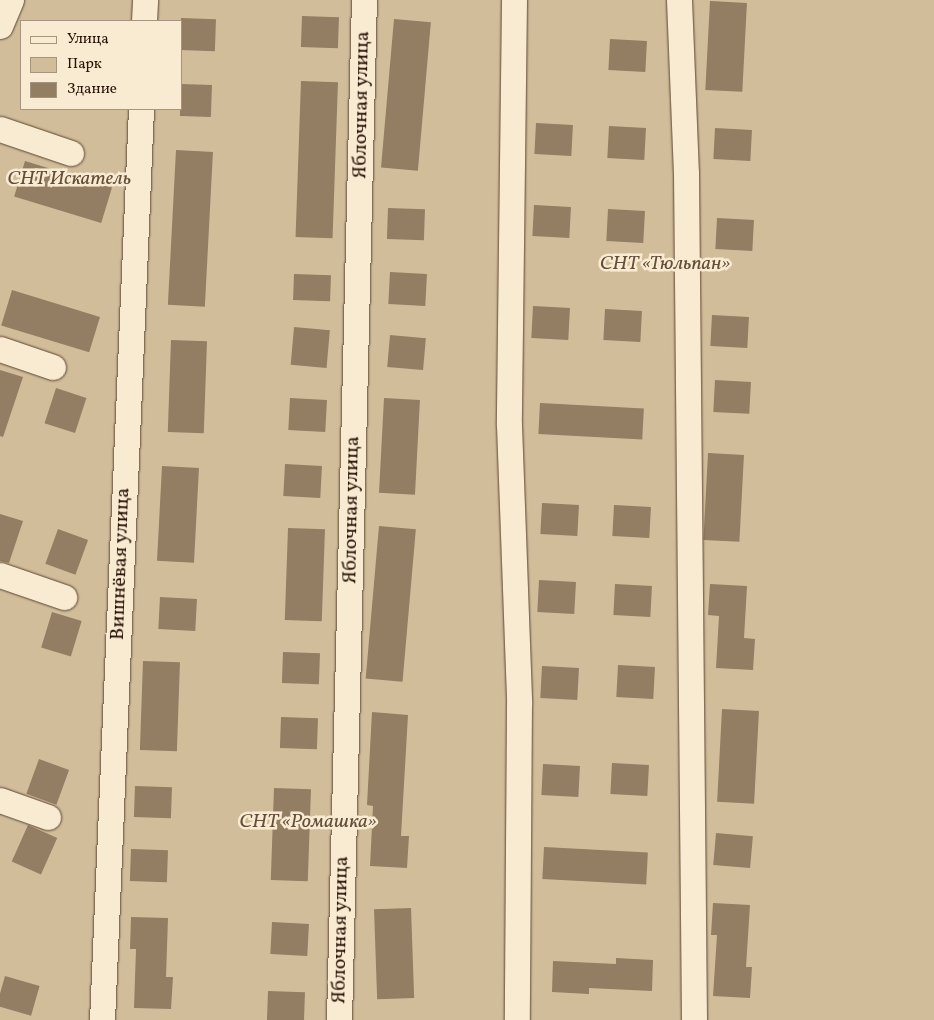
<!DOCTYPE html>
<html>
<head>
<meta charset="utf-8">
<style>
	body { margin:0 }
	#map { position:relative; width:934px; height:1020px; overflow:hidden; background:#f5e0b9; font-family:Vollkorn,serif }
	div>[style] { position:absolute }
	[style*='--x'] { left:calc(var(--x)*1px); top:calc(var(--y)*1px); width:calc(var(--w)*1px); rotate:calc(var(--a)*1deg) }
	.green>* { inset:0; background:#d2bd9b }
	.building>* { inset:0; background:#937d63; transform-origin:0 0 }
	.roads { filter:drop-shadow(0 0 1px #5b4633) drop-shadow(0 0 1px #5b4633) }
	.minor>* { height:25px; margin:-12.5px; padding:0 12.5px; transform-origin:12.5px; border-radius:12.5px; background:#f8ebd2 }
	span { translate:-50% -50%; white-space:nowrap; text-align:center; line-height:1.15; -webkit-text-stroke:5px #f8ebd2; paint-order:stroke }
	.street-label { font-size:20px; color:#281206 }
	.park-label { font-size:20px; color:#644e3a; font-style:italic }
	.legend { position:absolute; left:20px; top:20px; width:162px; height:90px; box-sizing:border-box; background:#f8ebd2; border:1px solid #a59480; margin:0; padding:6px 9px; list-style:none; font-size:15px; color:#281206 }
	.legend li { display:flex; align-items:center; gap:10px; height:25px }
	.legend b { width:25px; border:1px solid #a59480 }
</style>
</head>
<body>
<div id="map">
	<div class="green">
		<i style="clip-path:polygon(evenodd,0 0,934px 0,934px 1020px,0 1020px,0 0,21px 21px,181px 21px,181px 109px,21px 109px,21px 21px)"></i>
	</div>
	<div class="building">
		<i style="left:710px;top:1px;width:37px;height:89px;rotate:3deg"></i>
		<i style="left:302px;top:16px;width:37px;height:31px;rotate:2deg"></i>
		<i style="left:181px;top:18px;width:35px;height:32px;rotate:2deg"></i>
		<i style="left:394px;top:19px;width:37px;height:149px;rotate:5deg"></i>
		<i style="left:610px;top:39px;width:37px;height:31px;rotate:3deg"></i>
		<i style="left:301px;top:81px;width:37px;height:156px;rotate:2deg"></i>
		<i style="left:181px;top:84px;width:31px;height:32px;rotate:2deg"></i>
		<i style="left:536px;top:123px;width:37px;height:31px;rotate:3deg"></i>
		<i style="left:609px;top:126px;width:37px;height:32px;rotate:3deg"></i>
		<i style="left:715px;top:128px;width:37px;height:31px;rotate:3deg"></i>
		<i style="left:176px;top:150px;width:37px;height:155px;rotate:3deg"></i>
		<i style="left:25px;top:161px;width:91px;height:37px;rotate:17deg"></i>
		<i style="left:534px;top:205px;width:37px;height:31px;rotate:3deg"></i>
		<i style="left:388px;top:208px;width:37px;height:31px;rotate:2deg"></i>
		<i style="left:608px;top:209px;width:37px;height:32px;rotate:3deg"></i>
		<i style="left:717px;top:218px;width:37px;height:31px;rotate:3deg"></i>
		<i style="left:390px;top:272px;width:37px;height:32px;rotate:3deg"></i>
		<i style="left:294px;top:274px;width:37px;height:26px;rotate:2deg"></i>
		<i style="left:12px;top:290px;width:92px;height:37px;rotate:17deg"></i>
		<i style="left:533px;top:306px;width:37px;height:32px;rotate:3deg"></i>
		<i style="left:605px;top:309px;width:37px;height:31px;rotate:3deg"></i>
		<i style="left:712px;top:315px;width:37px;height:31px;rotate:3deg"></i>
		<i style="left:294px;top:327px;width:36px;height:38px;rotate:5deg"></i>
		<i style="left:390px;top:335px;width:36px;height:32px;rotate:5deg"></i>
		<i style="left:171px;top:340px;width:36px;height:92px;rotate:2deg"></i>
		<i style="clip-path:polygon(0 370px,23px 377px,3px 437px,0 436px)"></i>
		<i style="left:715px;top:380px;width:36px;height:32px;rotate:3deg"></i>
		<i style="left:56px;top:388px;width:32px;height:37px;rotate:18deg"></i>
		<i style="left:290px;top:398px;width:37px;height:32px;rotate:3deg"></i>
		<i style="left:384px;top:398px;width:36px;height:95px;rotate:3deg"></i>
		<i style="left:540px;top:403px;width:104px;height:31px;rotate:3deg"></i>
		<i style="left:708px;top:453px;width:36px;height:87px;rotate:3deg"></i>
		<i style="left:285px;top:464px;width:37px;height:32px;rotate:3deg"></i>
		<i style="left:162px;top:466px;width:37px;height:95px;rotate:3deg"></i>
		<i style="left:542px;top:503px;width:37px;height:31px;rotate:3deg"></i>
		<i style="left:614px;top:505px;width:37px;height:31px;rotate:3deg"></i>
		<i style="clip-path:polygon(0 514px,23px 521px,9px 563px,0 561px)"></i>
		<i style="left:379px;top:526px;width:37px;height:153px;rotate:5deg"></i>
		<i style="left:288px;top:528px;width:37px;height:92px;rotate:2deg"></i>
		<i style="left:58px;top:529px;width:32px;height:37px;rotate:20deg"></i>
		<i style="left:539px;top:580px;width:37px;height:32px;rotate:3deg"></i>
		<i style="left:615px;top:584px;width:37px;height:31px;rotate:3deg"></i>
		<i style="clip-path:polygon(710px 584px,747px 586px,744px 638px,755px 639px,753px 670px,716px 668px,719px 616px,708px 615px)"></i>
		<i style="left:160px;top:597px;width:37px;height:32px;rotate:3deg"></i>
		<i style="left:52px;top:612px;width:31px;height:37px;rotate:17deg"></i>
		<i style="left:283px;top:652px;width:37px;height:31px;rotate:2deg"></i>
		<i style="left:143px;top:661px;width:37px;height:89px;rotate:2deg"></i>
		<i style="left:618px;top:665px;width:37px;height:32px;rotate:3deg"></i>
		<i style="left:542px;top:666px;width:37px;height:32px;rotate:3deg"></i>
		<i style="left:722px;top:709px;width:37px;height:93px;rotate:3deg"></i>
		<i style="clip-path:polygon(372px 712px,408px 715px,401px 836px,409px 836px,407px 868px,370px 866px,373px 806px,367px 805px)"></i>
		<i style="left:281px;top:717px;width:37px;height:31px;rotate:2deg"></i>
		<i style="left:39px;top:759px;width:32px;height:37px;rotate:20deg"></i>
		<i style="left:612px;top:763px;width:37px;height:31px;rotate:3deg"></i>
		<i style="left:543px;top:764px;width:37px;height:31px;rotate:3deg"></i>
		<i style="left:135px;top:786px;width:37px;height:31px;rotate:2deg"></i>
		<i style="left:274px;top:788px;width:37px;height:92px;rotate:2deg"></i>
		<i style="left:28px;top:825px;width:32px;height:40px;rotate:24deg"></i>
		<i style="left:716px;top:833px;width:37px;height:32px;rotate:5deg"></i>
		<i style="left:544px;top:847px;width:104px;height:32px;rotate:3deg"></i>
		<i style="left:131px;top:849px;width:37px;height:32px;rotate:2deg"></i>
		<i style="clip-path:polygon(713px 903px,750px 905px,746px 967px,752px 967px,750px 998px,713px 996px,717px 935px,711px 935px)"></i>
		<i style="left:411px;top:908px;width:90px;height:37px;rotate:88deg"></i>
		<i style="clip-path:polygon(131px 917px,168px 918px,166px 977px,173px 977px,171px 1009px,134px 1008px,136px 949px,130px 949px)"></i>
		<i style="left:272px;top:922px;width:37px;height:32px;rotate:3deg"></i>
		<i style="clip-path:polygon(616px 958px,653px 960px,652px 991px,589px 988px,589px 994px,552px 992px,553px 961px,616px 964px)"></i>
		<i style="left:5px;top:976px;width:36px;height:31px;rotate:16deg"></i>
		<i style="left:268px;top:991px;width:37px;height:29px;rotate:2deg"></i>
	</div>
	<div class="roads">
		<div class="minor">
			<i style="--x:514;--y:0;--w:425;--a:90.7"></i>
			<i style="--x:509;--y:425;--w:279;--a:87.9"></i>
			<i style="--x:519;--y:704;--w:316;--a:90.4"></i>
			<i style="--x:679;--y:0;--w:173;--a:87.7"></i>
			<i style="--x:686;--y:173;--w:847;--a:89.46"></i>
			<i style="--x:144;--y:21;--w:21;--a:-87"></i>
			<i style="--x:0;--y:26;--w:28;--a:-67"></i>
			<i style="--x:0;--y:129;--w:75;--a:18.7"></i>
			<i style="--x:0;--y:349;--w:56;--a:18.8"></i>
			<i style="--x:0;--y:575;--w:68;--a:19"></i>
			<i style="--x:0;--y:800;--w:51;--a:19.5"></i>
			<i style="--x:102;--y:1020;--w:912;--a:-87.55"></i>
			<i style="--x:339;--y:1020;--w:1020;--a:-88.6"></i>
		</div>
	</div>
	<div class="street-label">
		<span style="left:362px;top:105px;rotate:-89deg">Яблочная улица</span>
		<span style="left:352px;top:510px;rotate:-89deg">Яблочная улица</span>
		<span style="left:121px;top:564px;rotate:-88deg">Вишнёвая улица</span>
		<span style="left:341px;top:930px;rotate:-89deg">Яблочная улица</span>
	</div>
	<div class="park-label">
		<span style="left:69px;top:179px">СНТ Искатель</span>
		<span style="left:665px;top:264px">СНТ «Тюльпан»</span>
		<span style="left:308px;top:822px">СНТ «Ромашка»</span>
	</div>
	<ul class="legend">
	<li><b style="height:6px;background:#f8ebd2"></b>Улица</li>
	<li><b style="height:14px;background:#d2bd9b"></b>Парк</li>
	<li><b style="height:14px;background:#937d63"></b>Здание</li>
	</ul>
</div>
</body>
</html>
